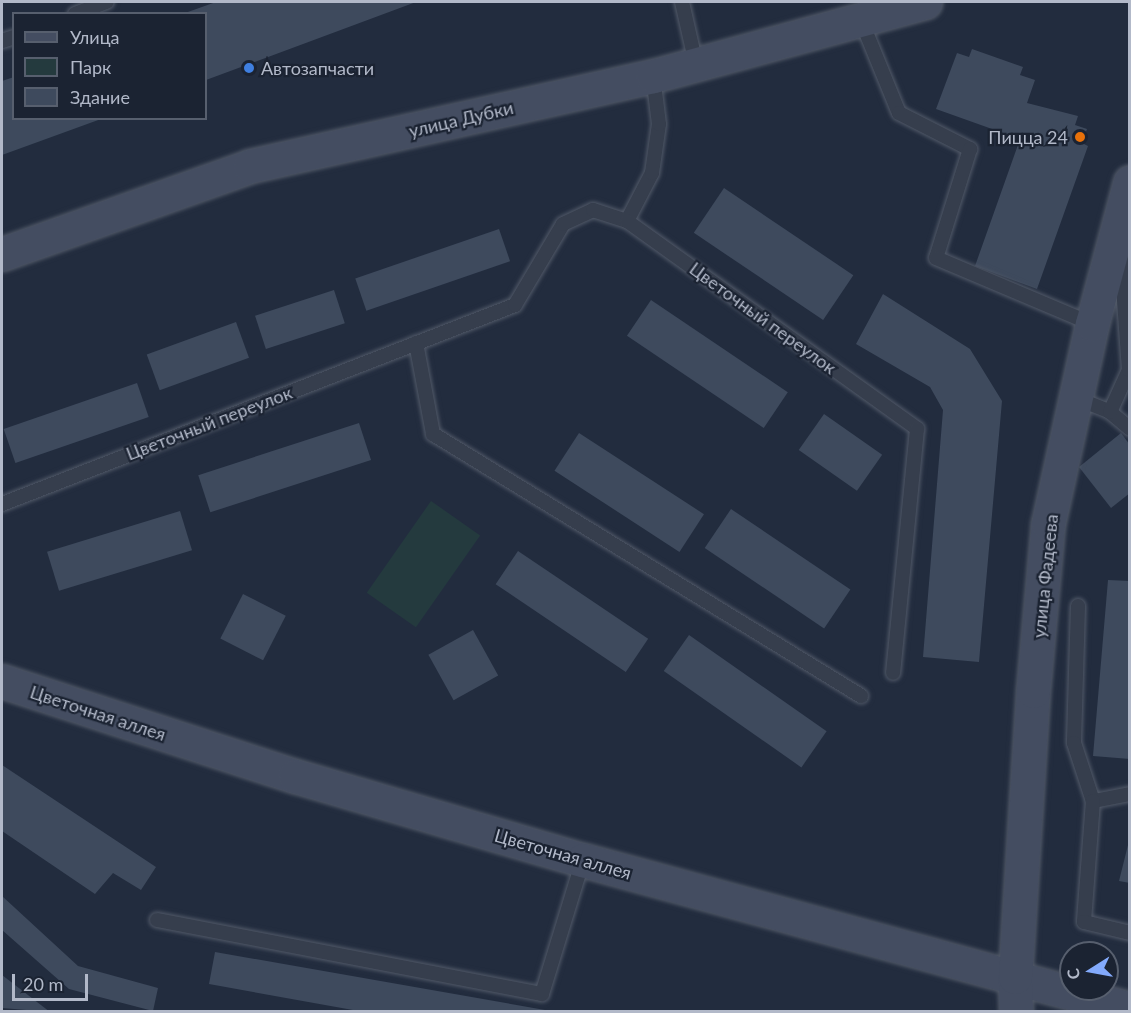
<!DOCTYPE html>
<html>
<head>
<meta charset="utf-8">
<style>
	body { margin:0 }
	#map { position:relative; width:1131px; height:1013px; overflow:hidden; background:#222c3e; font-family:Lato,sans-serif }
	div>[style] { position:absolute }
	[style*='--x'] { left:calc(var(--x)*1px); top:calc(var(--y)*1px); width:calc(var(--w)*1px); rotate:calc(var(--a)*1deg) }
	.green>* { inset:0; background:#243a3e; transform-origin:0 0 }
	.building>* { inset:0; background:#3e4a5d; transform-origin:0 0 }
	.roads { filter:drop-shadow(0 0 2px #515968) drop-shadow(0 0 2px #515968) }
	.lane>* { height:14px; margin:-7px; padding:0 7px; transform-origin:7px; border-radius:7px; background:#363e4d }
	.secondary>* { height:33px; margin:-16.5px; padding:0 16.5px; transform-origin:16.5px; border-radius:16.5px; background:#444d61 }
	.dots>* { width:16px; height:16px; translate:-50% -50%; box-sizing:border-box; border:3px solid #1b2332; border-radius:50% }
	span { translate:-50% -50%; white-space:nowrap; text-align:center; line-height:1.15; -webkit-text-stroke:4.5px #1b2332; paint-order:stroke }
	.poi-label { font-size:18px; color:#b2b9c9 }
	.left { translate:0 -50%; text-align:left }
	.right { translate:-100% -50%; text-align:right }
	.street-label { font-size:18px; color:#b2b9c9 }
	.frame { position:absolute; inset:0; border:3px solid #b2b9c9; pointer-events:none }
	.legend { position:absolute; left:12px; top:12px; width:195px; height:108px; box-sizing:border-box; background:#1b2332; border:2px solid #575f6e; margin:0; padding:8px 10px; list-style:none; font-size:18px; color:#b2b9c9 }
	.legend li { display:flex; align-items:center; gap:12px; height:30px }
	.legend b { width:30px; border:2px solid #575f6e }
	.north { position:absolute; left:1059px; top:941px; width:60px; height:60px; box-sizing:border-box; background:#1b2332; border:2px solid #575f6e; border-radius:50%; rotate:259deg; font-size:16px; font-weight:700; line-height:24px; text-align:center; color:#b2b9c9 }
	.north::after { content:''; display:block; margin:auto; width:21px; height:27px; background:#83aafc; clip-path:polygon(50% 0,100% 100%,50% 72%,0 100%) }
	.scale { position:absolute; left:12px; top:974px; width:76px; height:27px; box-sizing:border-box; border:3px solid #b2b9c9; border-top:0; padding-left:8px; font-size:18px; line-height:21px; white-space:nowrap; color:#b2b9c9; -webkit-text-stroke:4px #1b2332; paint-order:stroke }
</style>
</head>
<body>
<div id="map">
	<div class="green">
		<i style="left:431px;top:501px;width:60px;height:112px;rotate:35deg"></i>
	</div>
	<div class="building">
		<i style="clip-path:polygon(216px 2px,416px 2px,206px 80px,206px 14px,185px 13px)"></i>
		<i style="clip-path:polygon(972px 49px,1023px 67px,1020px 75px,1035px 80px,1027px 103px,1078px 116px,1075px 125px,1087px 129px,1082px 143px,1088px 146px,1037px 289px,975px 266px,1020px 139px,936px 109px,957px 53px,969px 57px)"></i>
		<i style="clip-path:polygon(14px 77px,14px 118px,101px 119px,2px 155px,2px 81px)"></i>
		<i style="left:724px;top:188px;width:156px;height:54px;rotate:34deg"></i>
		<i style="left:499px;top:229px;width:34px;height:152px;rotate:71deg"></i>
		<i style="left:334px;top:290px;width:35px;height:83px;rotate:72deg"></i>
		<i style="clip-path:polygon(883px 294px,970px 349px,1002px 401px,979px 662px,923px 657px,943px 410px,930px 387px,856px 344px)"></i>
		<i style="left:651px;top:300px;width:165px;height:43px;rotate:34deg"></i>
		<i style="left:236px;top:322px;width:38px;height:95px;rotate:70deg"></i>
		<i style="left:137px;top:383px;width:36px;height:141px;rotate:71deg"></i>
		<i style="left:824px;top:414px;width:71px;height:44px;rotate:35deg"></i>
		<i style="left:359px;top:423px;width:39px;height:169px;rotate:72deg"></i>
		<i style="left:579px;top:433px;width:149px;height:45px;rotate:33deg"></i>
		<i style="clip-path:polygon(1121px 433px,1130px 445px,1130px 493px,1111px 508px,1079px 467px)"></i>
		<i style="left:731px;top:509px;width:144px;height:47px;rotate:34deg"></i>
		<i style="left:180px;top:511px;width:41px;height:139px;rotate:73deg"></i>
		<i style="left:518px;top:551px;width:157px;height:40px;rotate:34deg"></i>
		<i style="clip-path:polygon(1108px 580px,1130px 581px,1130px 759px,1093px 756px)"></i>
		<i style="left:243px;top:594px;width:48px;height:50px;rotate:27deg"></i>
		<i style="left:473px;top:630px;width:52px;height:51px;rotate:61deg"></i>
		<i style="left:689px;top:635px;width:168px;height:44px;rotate:35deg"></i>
		<i style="clip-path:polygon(2px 765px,156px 867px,141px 890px,113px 873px,95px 894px,2px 831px)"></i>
		<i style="clip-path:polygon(1130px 837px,1130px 883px,1119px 881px)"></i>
		<i style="clip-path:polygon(2px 896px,78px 966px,158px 988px,153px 1011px,69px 989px,2px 930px)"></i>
		<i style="clip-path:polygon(215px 952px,545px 1010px,545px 1012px,364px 1012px,209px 984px)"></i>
		<i style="clip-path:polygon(2px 975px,50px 1012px,2px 1008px)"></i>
	</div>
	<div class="roads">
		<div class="lane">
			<i style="--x:682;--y:2;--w:64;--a:77.3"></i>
			<i style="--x:75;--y:14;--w:34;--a:-21"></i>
			<i style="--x:861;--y:20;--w:100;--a:67.8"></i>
			<i style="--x:899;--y:113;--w:80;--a:26.9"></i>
			<i style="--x:970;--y:149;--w:114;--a:107.3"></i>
			<i style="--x:936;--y:258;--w:169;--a:22.9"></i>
			<i style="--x:2;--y:41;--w:13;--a:-18"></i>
			<i style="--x:627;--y:221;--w:54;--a:-62.5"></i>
			<i style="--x:652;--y:173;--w:49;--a:-81.9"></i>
			<i style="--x:659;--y:124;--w:48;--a:-97.1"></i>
			<i style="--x:416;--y:343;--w:93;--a:79.4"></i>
			<i style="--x:433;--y:434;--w:502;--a:31.47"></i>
			<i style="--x:1076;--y:398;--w:37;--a:22"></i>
			<i style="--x:1110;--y:412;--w:26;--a:40"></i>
			<i style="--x:1110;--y:412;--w:46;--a:-65.7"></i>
			<i style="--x:1129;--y:370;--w:111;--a:-94.1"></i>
			<i style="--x:2;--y:504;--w:550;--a:-21.2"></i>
			<i style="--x:515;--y:305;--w:94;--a:-59.3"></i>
			<i style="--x:563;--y:224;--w:33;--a:-25"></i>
			<i style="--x:593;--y:210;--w:36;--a:18"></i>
			<i style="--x:627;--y:221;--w:357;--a:35.6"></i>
			<i style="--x:917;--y:429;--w:245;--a:95.6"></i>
			<i style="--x:1078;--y:606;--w:137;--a:91.7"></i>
			<i style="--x:1074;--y:743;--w:61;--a:71.9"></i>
			<i style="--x:1130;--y:794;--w:38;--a:169"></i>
			<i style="--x:1093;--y:801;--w:121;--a:94.3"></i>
			<i style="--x:1084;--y:922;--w:47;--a:13.4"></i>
			<i style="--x:157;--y:920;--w:392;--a:10.9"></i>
			<i style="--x:542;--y:994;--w:140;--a:-73"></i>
		</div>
		<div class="secondary">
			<i style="--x:2;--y:254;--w:263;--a:-19.5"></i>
			<i style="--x:250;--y:166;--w:413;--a:-12.6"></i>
			<i style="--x:653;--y:76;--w:282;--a:-15.2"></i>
			<i style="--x:2;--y:681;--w:308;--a:18"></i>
			<i style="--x:295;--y:776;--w:300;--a:16.3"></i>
			<i style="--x:583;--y:860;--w:567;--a:15.24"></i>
			<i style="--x:1016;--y:1012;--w:35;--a:-92"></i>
			<i style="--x:1015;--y:977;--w:287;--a:-86.4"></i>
			<i style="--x:1033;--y:691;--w:168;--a:-84.9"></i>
			<i style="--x:1048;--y:524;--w:205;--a:-77.6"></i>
			<i style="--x:1092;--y:324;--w:147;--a:-75"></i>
		</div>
	</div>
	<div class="dots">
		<i style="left:249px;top:68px;background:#3f7fe0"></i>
		<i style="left:1080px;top:137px;background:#e8710a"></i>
	</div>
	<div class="poi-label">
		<span class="left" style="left:261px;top:68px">Автозапчасти</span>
		<span class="right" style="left:1068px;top:137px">Пицца 24</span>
	</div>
	<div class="street-label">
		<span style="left:461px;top:119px;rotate:-13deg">улица Дубки</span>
		<span style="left:763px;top:318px;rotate:36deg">Цветочный переулок</span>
		<span style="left:209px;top:423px;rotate:-21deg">Цветочный переулок</span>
		<span style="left:1045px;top:576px;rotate:-84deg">улица Фадеева</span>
		<span style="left:98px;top:713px;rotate:18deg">Цветочная аллея</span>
		<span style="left:563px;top:854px;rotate:16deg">Цветочная аллея</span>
	</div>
	<div class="frame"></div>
	<ul class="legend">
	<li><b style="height:8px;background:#444d61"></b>Улица</li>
	<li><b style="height:16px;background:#243a3e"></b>Парк</li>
	<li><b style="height:16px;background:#3e4a5d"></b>Здание</li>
	</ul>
	<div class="north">С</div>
	<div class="scale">20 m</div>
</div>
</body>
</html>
